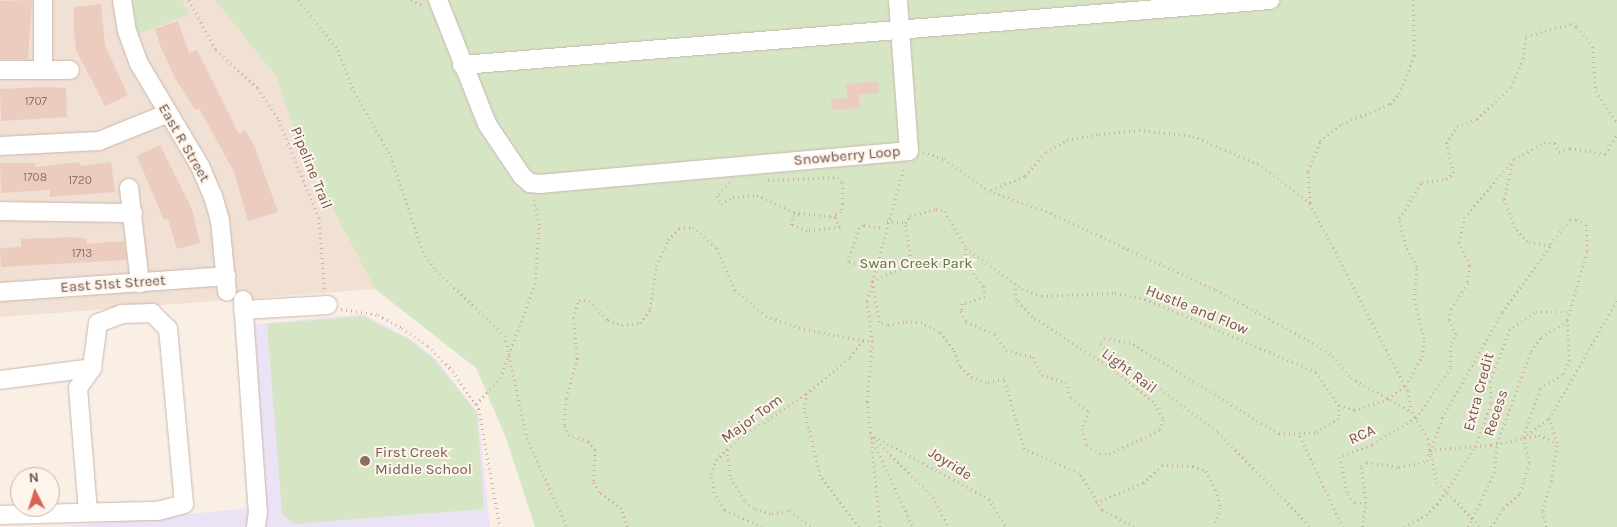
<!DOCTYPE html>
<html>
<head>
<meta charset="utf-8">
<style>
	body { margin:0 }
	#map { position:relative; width:1617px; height:527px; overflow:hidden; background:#faefe5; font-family:Karla,sans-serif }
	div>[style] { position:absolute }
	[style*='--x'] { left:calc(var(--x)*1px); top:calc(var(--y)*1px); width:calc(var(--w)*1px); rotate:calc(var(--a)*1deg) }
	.residential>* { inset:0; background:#f1e0d4 }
	.education>* { inset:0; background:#ece2f6 }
	.green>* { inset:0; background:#d6e6c5 }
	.building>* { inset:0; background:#ecccbf }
	.path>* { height:2.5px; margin-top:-1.25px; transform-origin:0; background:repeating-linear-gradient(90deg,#d1afa3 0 1px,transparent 0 5px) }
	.roads { filter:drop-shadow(0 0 1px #cab6ac) drop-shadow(0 0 1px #cab6ac) }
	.minor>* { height:18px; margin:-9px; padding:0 9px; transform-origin:9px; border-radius:9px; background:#fff }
	.dots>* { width:14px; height:14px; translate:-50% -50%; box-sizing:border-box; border:2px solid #fdf4eb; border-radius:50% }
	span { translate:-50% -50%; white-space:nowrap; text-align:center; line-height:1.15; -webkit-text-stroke:4px #fdf4eb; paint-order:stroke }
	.number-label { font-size:12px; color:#8f736a }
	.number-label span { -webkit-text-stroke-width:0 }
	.street-label { font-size:15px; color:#70554d }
	.park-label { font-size:15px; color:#597546 }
	.education-label { font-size:15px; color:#785e54 }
	.left { translate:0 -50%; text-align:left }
	.north { position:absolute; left:10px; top:467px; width:50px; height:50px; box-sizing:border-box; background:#fdf4eb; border:1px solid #c5b4ac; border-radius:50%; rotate:355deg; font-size:14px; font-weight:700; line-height:20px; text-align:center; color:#70554d }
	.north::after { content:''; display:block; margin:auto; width:18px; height:22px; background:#d86456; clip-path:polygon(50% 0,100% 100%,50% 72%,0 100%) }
</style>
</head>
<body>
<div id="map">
	<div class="residential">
		<i style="clip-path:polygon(0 0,215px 0,277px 78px,298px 143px,375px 289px,0 317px)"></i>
	</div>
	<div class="education">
		<i style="clip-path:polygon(362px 314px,411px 339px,436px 359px,478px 413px,490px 527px,60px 527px,250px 508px,245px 325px)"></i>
	</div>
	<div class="green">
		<i style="clip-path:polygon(130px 0,182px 0,189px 15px,137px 34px)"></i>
		<i style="clip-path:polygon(215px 0,1617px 0,1617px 527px,535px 527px,506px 438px,476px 368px,375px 289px,298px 143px,277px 78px)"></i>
		<i style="clip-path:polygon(363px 316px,410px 340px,434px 359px,477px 413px,484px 509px,294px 524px,282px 514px,267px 324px)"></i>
	</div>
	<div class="building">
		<i style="clip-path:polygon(32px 0,28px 59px,0 59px,0 1px)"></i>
		<i style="clip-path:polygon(101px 4px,105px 46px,128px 95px,105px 106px,76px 50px,74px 34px,74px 7px)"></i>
		<i style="clip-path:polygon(178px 21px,189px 53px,197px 50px,239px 134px,245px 130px,255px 148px,278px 212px,248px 221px,234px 172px,199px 108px,195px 110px,176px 80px,161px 48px,155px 29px)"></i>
		<i style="clip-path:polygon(878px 81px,879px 93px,859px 95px,860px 108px,832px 110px,831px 99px,847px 98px,846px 84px)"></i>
		<i style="clip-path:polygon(44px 87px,66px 88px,67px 117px,1px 121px,0 89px)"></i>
		<i style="clip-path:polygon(160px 145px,192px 209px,200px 243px,177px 249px,168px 219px,164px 220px,147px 180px,137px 156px)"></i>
		<i style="clip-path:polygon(80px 162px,80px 166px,111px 162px,115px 192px,50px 197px,50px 190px,1px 193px,0 163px,35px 163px,35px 167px)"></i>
		<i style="clip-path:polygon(72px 237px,87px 239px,87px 244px,124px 241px,127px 260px,1px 267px,0 248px,21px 247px,21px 239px)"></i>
	</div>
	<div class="path">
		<i style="--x:189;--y:0;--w:57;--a:61.6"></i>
		<i style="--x:216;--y:50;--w:57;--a:42.1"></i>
		<i style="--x:258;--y:88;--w:38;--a:57"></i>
		<i style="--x:279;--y:120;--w:106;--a:67.8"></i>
		<i style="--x:319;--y:218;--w:73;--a:85.3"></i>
		<i style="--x:298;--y:0;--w:64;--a:51.3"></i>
		<i style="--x:338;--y:50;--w:40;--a:69"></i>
		<i style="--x:352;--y:87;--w:79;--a:60.5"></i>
		<i style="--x:391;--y:156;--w:100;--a:71.4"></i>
		<i style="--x:423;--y:251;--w:23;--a:56"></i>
		<i style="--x:436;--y:270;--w:95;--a:43.7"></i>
		<i style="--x:505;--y:336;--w:104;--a:77.8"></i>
		<i style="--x:527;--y:438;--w:98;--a:65.8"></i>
		<i style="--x:411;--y:0;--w:15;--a:23"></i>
		<i style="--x:923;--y:152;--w:22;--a:18"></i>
		<i style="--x:944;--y:159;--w:55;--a:35.4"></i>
		<i style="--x:989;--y:191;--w:60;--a:19.3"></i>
		<i style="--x:1046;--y:211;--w:187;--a:24.9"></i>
		<i style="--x:1216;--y:290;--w:115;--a:28.6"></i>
		<i style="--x:1317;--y:345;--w:19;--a:35"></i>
		<i style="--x:1333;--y:356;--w:28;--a:51"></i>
		<i style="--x:1351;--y:378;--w:70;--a:29.1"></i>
		<i style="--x:1412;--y:412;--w:31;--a:59"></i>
		<i style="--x:1428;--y:439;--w:44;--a:78.2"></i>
		<i style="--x:1437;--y:482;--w:63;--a:45.6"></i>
		<i style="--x:1514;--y:159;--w:34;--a:-28"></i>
		<i style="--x:1544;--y:143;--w:11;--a:0"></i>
		<i style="--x:1555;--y:143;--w:10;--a:66"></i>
		<i style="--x:1559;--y:152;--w:12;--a:-20"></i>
		<i style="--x:1570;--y:148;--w:36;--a:10"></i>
		<i style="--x:1605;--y:154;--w:23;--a:-59"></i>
		<i style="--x:1514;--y:160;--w:75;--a:130.7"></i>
		<i style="--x:1465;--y:217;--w:26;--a:103"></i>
		<i style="--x:1459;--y:242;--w:26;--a:65"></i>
		<i style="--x:1470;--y:266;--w:17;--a:97"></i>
		<i style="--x:1468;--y:283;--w:31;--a:123"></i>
		<i style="--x:1451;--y:309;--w:11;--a:100"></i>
		<i style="--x:1449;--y:320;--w:15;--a:62"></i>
		<i style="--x:1456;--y:333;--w:14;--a:111"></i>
		<i style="--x:1451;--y:346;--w:22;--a:90"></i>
		<i style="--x:1451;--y:368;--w:61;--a:125"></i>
		<i style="--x:1416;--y:418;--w:52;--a:148.5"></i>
		<i style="--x:1372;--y:445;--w:34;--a:159"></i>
		<i style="--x:1340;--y:457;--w:38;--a:78"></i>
		<i style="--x:1348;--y:494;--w:11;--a:52"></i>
		<i style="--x:1355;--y:503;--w:11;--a:0"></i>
		<i style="--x:1366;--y:503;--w:37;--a:-98"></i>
		<i style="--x:1361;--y:466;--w:7;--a:-34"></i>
		<i style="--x:1367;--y:462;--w:32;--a:9"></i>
		<i style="--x:1399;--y:467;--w:29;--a:-12"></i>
		<i style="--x:1427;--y:461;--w:46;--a:-70.8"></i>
		<i style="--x:1442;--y:418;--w:122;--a:-60.5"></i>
		<i style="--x:1502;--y:312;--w:82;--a:-54"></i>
		<i style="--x:768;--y:180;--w:70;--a:-2.5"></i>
		<i style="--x:838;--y:177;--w:8;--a:50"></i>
		<i style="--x:843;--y:183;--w:21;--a:90"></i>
		<i style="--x:843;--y:204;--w:8;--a:104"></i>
		<i style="--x:841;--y:212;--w:11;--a:153"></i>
		<i style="--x:730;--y:183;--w:18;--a:135"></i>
		<i style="--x:717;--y:196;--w:9;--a:63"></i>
		<i style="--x:721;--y:204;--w:14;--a:-30"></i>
		<i style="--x:733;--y:197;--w:24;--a:-5"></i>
		<i style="--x:757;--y:195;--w:41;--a:24.7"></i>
		<i style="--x:794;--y:212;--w:42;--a:6.8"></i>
		<i style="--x:836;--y:217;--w:11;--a:68"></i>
		<i style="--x:840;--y:227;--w:33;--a:173"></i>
		<i style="--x:807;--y:231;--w:17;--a:-159"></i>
		<i style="--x:791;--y:225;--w:9;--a:-77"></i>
		<i style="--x:793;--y:216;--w:9;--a:-18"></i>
		<i style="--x:991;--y:190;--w:37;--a:-22"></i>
		<i style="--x:1025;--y:176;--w:32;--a:-49"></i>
		<i style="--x:1046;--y:152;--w:24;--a:-30"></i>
		<i style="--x:1067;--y:140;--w:33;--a:-11"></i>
		<i style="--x:1099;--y:134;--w:40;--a:-5.7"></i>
		<i style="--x:1139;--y:130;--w:54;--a:6.3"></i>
		<i style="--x:1193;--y:136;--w:75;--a:23.5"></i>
		<i style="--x:1262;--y:166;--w:61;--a:37.6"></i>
		<i style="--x:1310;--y:203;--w:212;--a:62.5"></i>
		<i style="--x:1408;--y:391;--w:20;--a:79"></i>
		<i style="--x:1310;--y:203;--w:32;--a:-94"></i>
		<i style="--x:1308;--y:171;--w:32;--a:-68"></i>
		<i style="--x:1320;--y:141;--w:28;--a:-38"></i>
		<i style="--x:1342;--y:124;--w:52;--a:-22.6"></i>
		<i style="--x:1390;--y:104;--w:13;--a:-48"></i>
		<i style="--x:1399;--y:94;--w:41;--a:-68.5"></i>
		<i style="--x:1414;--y:56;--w:56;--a:-91"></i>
		<i style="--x:887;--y:221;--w:18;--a:6"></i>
		<i style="--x:966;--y:249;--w:12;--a:95"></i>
		<i style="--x:965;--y:261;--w:32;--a:54"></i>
		<i style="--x:984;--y:287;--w:10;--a:84"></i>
		<i style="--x:985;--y:297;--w:23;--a:162"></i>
		<i style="--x:963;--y:304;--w:7;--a:106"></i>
		<i style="--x:961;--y:311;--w:12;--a:66"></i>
		<i style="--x:966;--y:322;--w:31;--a:22"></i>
		<i style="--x:995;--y:334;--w:19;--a:55"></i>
		<i style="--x:1006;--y:350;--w:28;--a:15"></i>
		<i style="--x:1033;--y:357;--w:20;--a:63"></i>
		<i style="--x:1042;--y:375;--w:25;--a:16"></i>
		<i style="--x:1066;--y:382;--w:17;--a:73"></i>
		<i style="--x:1071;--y:398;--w:22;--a:36"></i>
		<i style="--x:1089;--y:411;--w:19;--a:111"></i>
		<i style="--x:1082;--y:429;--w:17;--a:73"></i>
		<i style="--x:1087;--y:445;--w:16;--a:35"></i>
		<i style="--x:1100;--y:454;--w:9;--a:0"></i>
		<i style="--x:1109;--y:454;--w:56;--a:-25.2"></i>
		<i style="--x:1160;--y:430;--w:12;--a:-76"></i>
		<i style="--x:1163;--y:418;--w:19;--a:-122"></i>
		<i style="--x:1153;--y:402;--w:49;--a:-140.8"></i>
		<i style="--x:1115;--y:371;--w:99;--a:-147"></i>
		<i style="--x:1032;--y:317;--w:23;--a:-133"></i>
		<i style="--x:1016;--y:300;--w:16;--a:-94"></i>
		<i style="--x:874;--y:269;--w:27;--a:-165"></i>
		<i style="--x:848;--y:262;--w:35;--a:-72"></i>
		<i style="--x:859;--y:229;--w:6;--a:-39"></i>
		<i style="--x:864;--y:225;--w:20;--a:9"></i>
		<i style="--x:341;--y:309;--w:37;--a:9"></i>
		<i style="--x:378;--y:315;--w:27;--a:28"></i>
		<i style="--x:402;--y:328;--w:32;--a:35"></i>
		<i style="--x:428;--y:346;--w:35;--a:45"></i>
		<i style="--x:453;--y:371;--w:46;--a:55.6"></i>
		<i style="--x:479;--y:409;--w:120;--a:79.9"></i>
		<i style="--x:476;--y:404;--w:35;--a:-47"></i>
		<i style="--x:500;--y:378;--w:100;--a:-69.6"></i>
		<i style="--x:535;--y:284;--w:59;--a:-86.1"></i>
		<i style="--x:539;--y:225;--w:26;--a:-101"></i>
		<i style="--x:1339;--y:405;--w:16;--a:18"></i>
		<i style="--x:1354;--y:410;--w:36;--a:-18"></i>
		<i style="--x:1388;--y:399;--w:21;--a:-37"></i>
		<i style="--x:1405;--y:386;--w:34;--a:-60"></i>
		<i style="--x:1422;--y:357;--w:18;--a:-84"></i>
		<i style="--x:1424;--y:339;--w:40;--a:-104.4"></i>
		<i style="--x:1414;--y:300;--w:33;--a:-85"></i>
		<i style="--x:1417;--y:267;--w:24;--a:-120"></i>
		<i style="--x:1405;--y:246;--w:29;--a:-102"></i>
		<i style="--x:1399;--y:218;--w:43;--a:-57.4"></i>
		<i style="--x:1422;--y:182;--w:24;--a:-7"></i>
		<i style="--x:1446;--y:179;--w:9;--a:-41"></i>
		<i style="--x:1453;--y:173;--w:31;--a:-103"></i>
		<i style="--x:1446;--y:143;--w:20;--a:-57"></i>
		<i style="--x:1457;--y:126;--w:21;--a:-19"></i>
		<i style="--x:1477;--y:119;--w:47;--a:-43.3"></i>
		<i style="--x:1511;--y:87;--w:30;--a:-67"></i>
		<i style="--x:1523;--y:59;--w:23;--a:-83"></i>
		<i style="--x:1526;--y:36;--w:47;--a:-14.9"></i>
		<i style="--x:1571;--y:24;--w:7;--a:27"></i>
		<i style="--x:1577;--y:27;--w:26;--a:51"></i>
		<i style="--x:1593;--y:47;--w:44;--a:86.1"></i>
		<i style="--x:1596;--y:91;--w:38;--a:57"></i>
		<i style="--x:870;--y:434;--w:136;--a:28.6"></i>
		<i style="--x:989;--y:499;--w:33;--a:59"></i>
		<i style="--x:1527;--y:435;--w:27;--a:-36"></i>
		<i style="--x:1300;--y:436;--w:101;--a:64.7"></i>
		<i style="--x:873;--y:437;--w:85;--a:45"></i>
		<i style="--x:933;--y:497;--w:34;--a:62"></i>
		<i style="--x:872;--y:438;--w:98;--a:65.3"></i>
		<i style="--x:727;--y:450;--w:28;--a:82"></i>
		<i style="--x:731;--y:478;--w:27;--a:59"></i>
		<i style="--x:745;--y:501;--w:13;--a:39"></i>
		<i style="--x:755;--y:509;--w:18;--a:16"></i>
		<i style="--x:772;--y:514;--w:18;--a:-13"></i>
		<i style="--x:790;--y:510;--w:28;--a:38"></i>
		<i style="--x:1430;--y:450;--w:61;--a:-4.7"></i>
		<i style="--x:1491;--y:445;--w:49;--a:-11.8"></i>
		<i style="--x:1539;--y:435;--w:17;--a:24"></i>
		<i style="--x:1096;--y:503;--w:51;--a:-23.1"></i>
		<i style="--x:1143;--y:483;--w:26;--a:-43"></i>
		<i style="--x:1162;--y:465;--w:31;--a:2"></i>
		<i style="--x:1193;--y:466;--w:14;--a:21"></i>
		<i style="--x:1206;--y:471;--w:21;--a:62"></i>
		<i style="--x:1216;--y:490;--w:19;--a:74"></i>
		<i style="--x:1221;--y:508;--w:20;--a:110"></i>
		<i style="--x:627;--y:527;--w:19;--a:-108"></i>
		<i style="--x:621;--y:509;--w:28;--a:-142"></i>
		<i style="--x:599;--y:492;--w:13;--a:-119"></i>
		<i style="--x:593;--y:481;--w:31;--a:-86"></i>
		<i style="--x:595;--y:450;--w:11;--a:-131"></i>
		<i style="--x:588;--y:442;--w:20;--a:-162"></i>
		<i style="--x:569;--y:436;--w:12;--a:-114"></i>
		<i style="--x:564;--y:425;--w:27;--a:-86"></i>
		<i style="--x:566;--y:398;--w:41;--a:-74.2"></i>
		<i style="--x:577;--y:359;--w:41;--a:-95.6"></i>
		<i style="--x:573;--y:318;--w:19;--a:-72"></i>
		<i style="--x:579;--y:300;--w:10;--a:6"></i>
		<i style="--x:589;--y:301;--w:27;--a:45"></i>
		<i style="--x:608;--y:320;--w:15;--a:20"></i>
		<i style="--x:622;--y:325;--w:18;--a:-6"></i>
		<i style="--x:640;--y:323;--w:17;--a:-54"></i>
		<i style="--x:650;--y:309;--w:43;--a:-82.1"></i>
		<i style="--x:656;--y:266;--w:29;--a:-65"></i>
		<i style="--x:668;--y:240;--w:16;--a:-47"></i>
		<i style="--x:679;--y:228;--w:14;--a:-4"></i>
		<i style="--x:693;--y:227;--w:32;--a:41"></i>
		<i style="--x:717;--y:248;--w:46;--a:66.8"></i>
		<i style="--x:735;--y:290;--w:40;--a:40"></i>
		<i style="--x:766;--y:316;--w:40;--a:18.9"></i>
		<i style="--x:804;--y:329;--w:69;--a:10.8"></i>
		<i style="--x:762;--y:527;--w:42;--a:-155.9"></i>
		<i style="--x:724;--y:510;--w:20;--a:-120"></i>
		<i style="--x:714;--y:493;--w:19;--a:-99"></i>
		<i style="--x:711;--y:474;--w:15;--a:-70"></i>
		<i style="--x:716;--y:460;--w:30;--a:-44"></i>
		<i style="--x:738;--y:439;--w:82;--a:-33.5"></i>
		<i style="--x:859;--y:527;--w:64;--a:-127.4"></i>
		<i style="--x:820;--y:476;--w:69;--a:-103.4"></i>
		<i style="--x:804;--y:409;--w:15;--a:-82"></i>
		<i style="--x:806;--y:394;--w:57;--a:-40.1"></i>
		<i style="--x:850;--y:357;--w:22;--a:-51"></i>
		<i style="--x:880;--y:527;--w:126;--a:-95.9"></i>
		<i style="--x:867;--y:402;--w:60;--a:-85.2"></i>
		<i style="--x:872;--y:342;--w:41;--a:-97"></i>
		<i style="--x:867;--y:301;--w:139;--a:-74.6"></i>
		<i style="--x:1134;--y:527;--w:36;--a:-152"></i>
		<i style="--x:1102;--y:510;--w:44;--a:-121.9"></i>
		<i style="--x:1079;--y:473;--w:60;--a:-156.4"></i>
		<i style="--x:1024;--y:449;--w:73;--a:-105.9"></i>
		<i style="--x:1004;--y:379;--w:18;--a:167"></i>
		<i style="--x:986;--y:383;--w:15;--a:-160"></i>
		<i style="--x:972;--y:378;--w:18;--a:-137"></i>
		<i style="--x:959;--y:366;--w:18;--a:-109"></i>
		<i style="--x:953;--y:349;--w:22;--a:-129"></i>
		<i style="--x:939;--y:332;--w:19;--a:-152"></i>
		<i style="--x:922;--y:323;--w:18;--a:-177"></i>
		<i style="--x:904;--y:322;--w:17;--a:167"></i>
		<i style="--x:887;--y:326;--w:9;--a:-153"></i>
		<i style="--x:879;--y:322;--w:42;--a:-99.7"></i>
		<i style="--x:872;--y:281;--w:39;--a:-24"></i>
		<i style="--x:908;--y:265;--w:9;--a:-77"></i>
		<i style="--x:910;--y:256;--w:33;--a:-99"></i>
		<i style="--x:905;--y:223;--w:9;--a:-54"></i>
		<i style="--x:910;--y:216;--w:27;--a:-15"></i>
		<i style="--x:936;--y:209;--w:9;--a:13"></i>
		<i style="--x:945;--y:211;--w:43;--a:60.4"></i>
		<i style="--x:966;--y:248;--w:69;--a:36.2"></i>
		<i style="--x:1022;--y:289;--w:21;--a:19"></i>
		<i style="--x:1042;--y:296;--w:73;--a:-2.4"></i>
		<i style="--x:1115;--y:293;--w:31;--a:11"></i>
		<i style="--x:1145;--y:299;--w:186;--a:23.1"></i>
		<i style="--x:1316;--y:372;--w:40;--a:55.1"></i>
		<i style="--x:1339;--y:405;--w:14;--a:90"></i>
		<i style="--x:1339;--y:419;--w:28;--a:150"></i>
		<i style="--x:1315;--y:433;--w:36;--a:178"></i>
		<i style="--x:1279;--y:434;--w:175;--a:-148.6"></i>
		<i style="--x:1130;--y:343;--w:25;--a:-169"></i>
		<i style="--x:1105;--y:338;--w:8;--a:130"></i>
		<i style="--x:1100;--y:344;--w:147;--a:36.7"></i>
		<i style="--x:1218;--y:432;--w:133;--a:45.6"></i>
		<i style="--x:1362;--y:527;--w:24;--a:-81"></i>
		<i style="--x:1404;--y:527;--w:25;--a:-29"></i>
		<i style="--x:1426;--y:515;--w:16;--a:-45"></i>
		<i style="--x:1437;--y:504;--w:69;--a:-56.3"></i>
		<i style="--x:1475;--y:447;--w:47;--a:-70"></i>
		<i style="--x:1491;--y:403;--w:21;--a:-93"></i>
		<i style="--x:1490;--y:382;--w:55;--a:-69.9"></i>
		<i style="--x:1509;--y:330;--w:32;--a:-34"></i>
		<i style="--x:1536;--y:312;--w:33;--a:0"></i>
		<i style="--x:1468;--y:527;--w:60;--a:-64.3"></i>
		<i style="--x:1494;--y:473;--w:30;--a:-84"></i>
		<i style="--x:1497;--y:443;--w:98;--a:-69.7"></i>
		<i style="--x:1531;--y:351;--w:17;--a:-54"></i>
		<i style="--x:1541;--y:337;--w:31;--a:-32"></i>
		<i style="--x:1491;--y:527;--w:22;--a:-58"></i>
		<i style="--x:1503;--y:508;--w:23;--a:-41"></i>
		<i style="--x:1520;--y:493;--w:31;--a:-73"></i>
		<i style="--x:1529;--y:463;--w:27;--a:-103"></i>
		<i style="--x:1523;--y:437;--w:52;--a:-70.9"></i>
		<i style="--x:1540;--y:388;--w:27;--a:-31"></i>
		<i style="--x:1563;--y:374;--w:14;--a:-65"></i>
		<i style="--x:1569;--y:361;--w:41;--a:-92.8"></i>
		<i style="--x:1567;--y:320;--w:72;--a:-73.8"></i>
		<i style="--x:1587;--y:251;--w:26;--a:-92"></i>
		<i style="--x:1586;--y:225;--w:11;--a:-153"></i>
		<i style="--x:1576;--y:220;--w:6;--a:180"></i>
		<i style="--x:1570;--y:220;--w:33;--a:128"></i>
		<i style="--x:1550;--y:246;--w:23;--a:-170"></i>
		<i style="--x:1527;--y:242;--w:18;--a:-131"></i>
		<i style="--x:1515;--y:228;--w:31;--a:-111"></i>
		<i style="--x:1504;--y:199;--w:36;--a:-77"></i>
		<i style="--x:1546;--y:527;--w:16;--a:-104"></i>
		<i style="--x:1542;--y:511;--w:31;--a:-73"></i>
		<i style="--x:1551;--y:481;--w:38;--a:-81"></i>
		<i style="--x:1557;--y:443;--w:25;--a:-108"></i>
		<i style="--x:1549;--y:419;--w:137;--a:-60.3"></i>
	</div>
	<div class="roads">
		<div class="minor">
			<i style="--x:43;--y:0;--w:70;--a:90"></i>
			<i style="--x:122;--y:0;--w:31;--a:81"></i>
			<i style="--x:127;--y:31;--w:33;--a:70"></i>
			<i style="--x:138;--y:62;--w:121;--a:59.2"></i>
			<i style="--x:200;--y:166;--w:33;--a:67"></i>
			<i style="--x:213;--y:196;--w:26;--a:74"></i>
			<i style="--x:220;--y:221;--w:71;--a:84.4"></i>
			<i style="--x:438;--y:0;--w:133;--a:68.4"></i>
			<i style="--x:487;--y:124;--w:63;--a:56.1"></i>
			<i style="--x:522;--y:176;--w:11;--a:41"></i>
			<i style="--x:530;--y:183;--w:10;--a:6"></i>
			<i style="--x:540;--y:184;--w:370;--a:-5.1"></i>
			<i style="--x:909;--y:151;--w:151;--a:-94.2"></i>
			<i style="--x:462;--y:65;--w:811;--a:-4.6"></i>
			<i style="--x:0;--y:70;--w:70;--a:0"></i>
			<i style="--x:0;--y:146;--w:99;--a:-2.9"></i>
			<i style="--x:99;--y:141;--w:72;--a:-21.9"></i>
			<i style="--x:129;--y:188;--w:96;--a:83.4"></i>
			<i style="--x:0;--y:211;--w:133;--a:0.9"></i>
			<i style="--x:0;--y:292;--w:227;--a:-4"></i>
			<i style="--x:243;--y:300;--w:213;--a:86"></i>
			<i style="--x:258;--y:512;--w:15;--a:98"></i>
			<i style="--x:243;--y:310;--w:85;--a:-3.4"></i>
			<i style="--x:0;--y:380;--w:93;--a:-7.4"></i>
			<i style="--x:0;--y:515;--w:158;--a:-1.5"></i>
			<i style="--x:158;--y:511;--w:27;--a:-15"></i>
			<i style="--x:184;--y:504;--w:176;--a:-95.2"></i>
			<i style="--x:168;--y:329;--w:23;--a:-135"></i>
			<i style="--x:152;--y:313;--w:30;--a:178"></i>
			<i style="--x:122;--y:314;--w:26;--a:159"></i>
			<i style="--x:98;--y:323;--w:45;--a:97.6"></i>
			<i style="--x:92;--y:368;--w:24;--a:125"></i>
			<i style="--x:78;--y:388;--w:123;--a:85.4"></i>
		</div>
	</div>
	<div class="dots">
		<i style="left:365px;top:461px;background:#8d6e63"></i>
	</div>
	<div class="number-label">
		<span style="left:36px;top:102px">1707</span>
		<span style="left:35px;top:178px">1708</span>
		<span style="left:80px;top:181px">1720</span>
		<span style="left:82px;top:254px">1713</span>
	</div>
	<div class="street-label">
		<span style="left:184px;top:143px;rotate:60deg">East R Street</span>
		<span style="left:847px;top:156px;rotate:-5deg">Snowberry Loop</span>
		<span style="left:311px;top:168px;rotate:68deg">Pipeline Trail</span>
		<span style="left:113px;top:284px;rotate:-4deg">East 51st Street</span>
		<span style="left:1197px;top:310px;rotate:22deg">Hustle and Flow</span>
		<span style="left:1129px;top:371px;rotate:37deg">Light Rail</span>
		<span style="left:1479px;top:392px;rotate:-75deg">Extra Credit</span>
		<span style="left:1496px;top:413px;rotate:-72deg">Recess</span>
		<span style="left:752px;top:419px;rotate:-36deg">Major Tom</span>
		<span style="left:1362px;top:435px;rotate:-24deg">RCA</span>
		<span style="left:950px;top:464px;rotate:32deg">Joyride</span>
	</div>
	<div class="park-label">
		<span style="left:916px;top:264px">Swan Creek Park</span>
	</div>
	<div class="education-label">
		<span class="left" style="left:375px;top:461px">First Creek<br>Middle School</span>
	</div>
	<div class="north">N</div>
</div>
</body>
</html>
